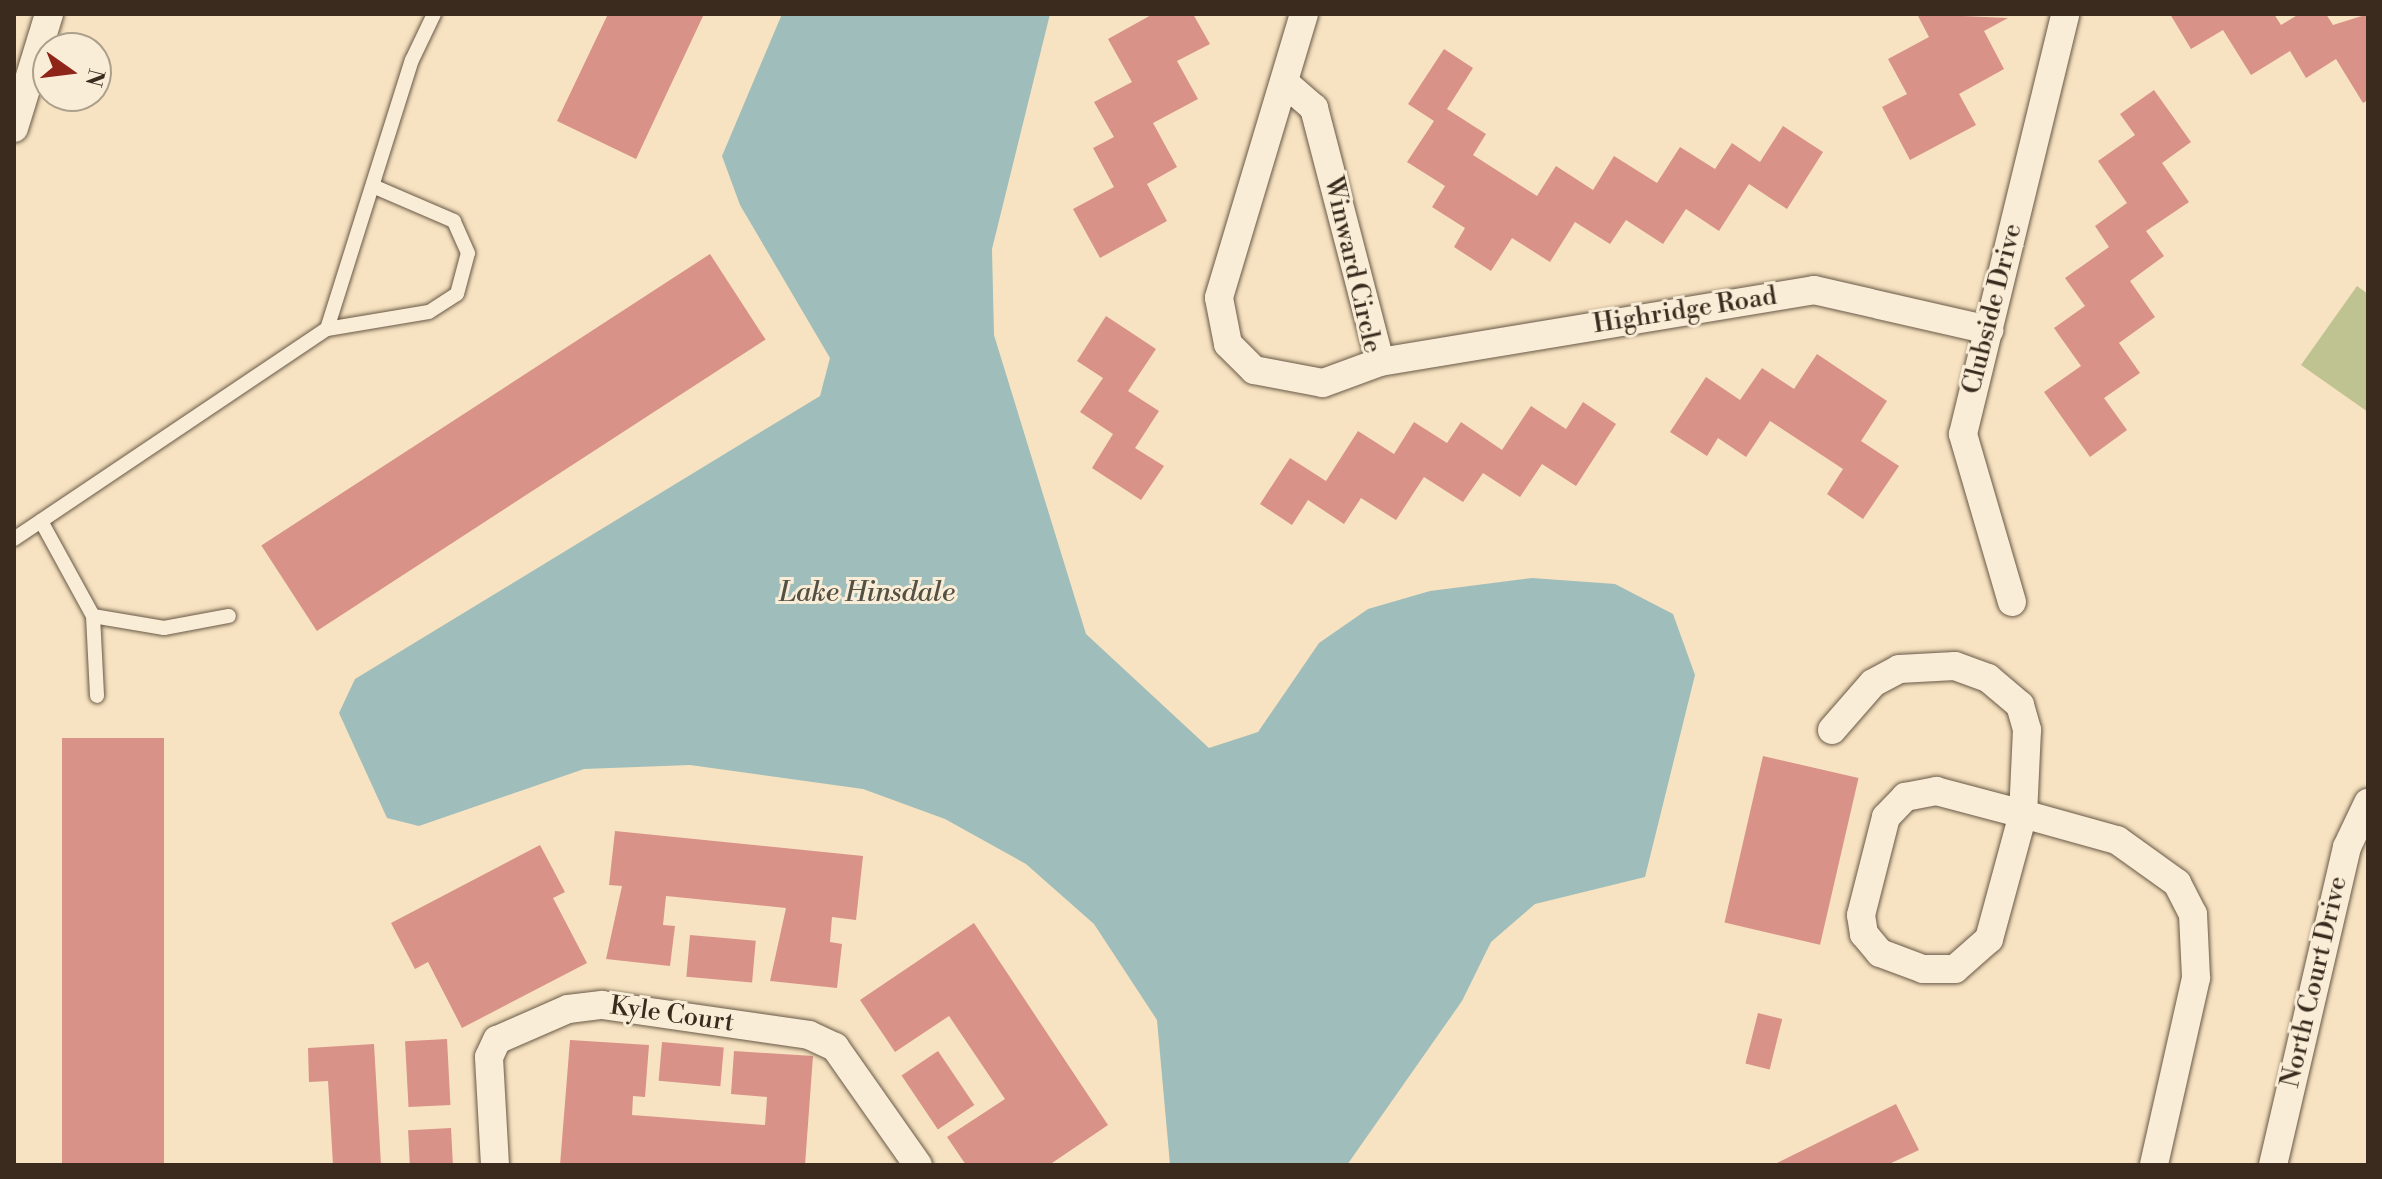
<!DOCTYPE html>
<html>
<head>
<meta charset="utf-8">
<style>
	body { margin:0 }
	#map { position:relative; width:2382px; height:1179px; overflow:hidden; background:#f7e3c1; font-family:"Libre Bodoni",serif }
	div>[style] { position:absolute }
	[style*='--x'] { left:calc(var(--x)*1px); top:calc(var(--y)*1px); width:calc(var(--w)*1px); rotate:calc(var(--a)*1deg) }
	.green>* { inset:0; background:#bfc391 }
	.water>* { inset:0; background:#9fbdba }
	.building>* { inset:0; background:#d89288; transform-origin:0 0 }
	.roads { filter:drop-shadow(0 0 2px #695947) drop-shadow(0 0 2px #695947) }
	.lane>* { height:14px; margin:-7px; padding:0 7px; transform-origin:7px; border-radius:7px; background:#faedd7 }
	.street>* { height:28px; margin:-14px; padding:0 14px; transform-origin:14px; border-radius:14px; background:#faedd7 }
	span { translate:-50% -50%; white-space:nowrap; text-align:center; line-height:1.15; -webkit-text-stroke:6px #faedd7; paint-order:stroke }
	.street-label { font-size:26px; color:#3a2b1e }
	.water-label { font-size:28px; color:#535045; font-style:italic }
	.frame { position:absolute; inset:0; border:16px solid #3a2b1e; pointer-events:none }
	.north { position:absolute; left:32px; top:32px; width:80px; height:80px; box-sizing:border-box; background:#faedd7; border:2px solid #ad9f8d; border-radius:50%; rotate:104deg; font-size:22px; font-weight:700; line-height:32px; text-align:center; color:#3a2b1e }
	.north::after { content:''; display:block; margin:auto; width:28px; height:36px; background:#8f2418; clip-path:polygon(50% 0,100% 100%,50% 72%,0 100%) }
</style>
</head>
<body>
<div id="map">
	<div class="green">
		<i style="clip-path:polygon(2357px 286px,2368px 294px,2368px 412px,2301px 365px)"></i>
	</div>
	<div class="water">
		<i style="clip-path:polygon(782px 14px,1050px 14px,992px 249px,994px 335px,1086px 634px,1209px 748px,1258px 732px,1319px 643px,1368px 609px,1430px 591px,1532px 578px,1615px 584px,1673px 614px,1695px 675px,1645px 877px,1535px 904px,1491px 942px,1462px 1001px,1347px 1165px,1170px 1165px,1157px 1020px,1094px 924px,1026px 864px,945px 819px,863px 789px,690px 765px,584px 769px,419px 826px,387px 818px,339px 713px,355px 679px,820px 396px,830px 358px,740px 205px,722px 156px)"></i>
	</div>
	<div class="building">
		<i style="clip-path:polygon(608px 14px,704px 14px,636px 159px,557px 121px)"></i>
		<i style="clip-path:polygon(1153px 14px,1193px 14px,1210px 44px,1177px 61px,1198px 99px,1153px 123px,1177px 167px,1147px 184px,1167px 221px,1100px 258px,1073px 209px,1114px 187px,1093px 148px,1114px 137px,1094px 102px,1132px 82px,1108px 39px)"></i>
		<i style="clip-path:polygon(1917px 14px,2008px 18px,1984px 31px,2004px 69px,1959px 94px,1976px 125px,1910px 160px,1882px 107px,1907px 94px,1888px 59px,1929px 37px)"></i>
		<i style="clip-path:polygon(2170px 14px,2274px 14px,2281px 25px,2299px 14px,2326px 14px,2333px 25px,2368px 14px,2368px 100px,2363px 103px,2336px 59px,2306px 78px,2290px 51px,2251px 75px,2223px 30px,2191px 49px)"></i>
		<i style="clip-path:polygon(1444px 49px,1473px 68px,1447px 109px,1486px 134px,1473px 155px,1537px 196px,1556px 166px,1593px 190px,1614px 156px,1657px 183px,1680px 147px,1715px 169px,1732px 143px,1760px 162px,1783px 126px,1823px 152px,1787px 209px,1749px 184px,1719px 231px,1686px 209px,1663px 244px,1626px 220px,1610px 244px,1575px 222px,1550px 262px,1512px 238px,1491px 271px,1454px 247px,1465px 228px,1432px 207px,1445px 186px,1407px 162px,1434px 121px,1408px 104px)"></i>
		<i style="clip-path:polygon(2154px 90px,2191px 142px,2162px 163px,2189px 202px,2146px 231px,2164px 256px,2130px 281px,2155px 317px,2119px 343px,2140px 373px,2104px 398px,2127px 430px,2090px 457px,2044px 392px,2081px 366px,2054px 328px,2085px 306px,2065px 278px,2109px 247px,2095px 226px,2127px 203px,2098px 161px,2135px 135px,2120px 114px)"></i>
		<i style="left:710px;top:254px;width:102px;height:535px;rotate:57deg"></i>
		<i style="clip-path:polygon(1106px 316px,1156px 349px,1128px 391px,1159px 411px,1135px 448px,1164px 466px,1141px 500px,1092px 468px,1113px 434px,1080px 412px,1103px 378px,1077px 361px)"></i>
		<i style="clip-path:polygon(1817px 354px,1887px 401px,1861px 441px,1899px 466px,1863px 519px,1827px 494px,1843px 469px,1770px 421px,1746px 457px,1718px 438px,1707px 456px,1670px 432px,1706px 377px,1740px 400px,1762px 368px,1794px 389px)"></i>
		<i style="clip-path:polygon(1583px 402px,1616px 424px,1576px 486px,1542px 464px,1520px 497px,1483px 473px,1463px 502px,1424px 477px,1396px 520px,1361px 498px,1344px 524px,1308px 500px,1292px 525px,1260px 504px,1290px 458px,1326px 481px,1358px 431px,1394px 454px,1414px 422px,1447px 443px,1461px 422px,1502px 450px,1531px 406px,1566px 429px)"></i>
		<i style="left:164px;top:738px;width:427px;height:102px;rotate:90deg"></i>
		<i style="left:1763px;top:756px;width:98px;height:171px;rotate:13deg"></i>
		<i style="clip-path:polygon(615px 831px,863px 856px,856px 920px,832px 917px,830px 942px,842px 944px,837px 988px,770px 981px,786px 908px,666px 896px,663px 925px,675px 926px,670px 966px,606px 959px,622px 886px,609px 885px)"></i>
		<i style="clip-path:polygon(540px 845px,565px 892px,553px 898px,587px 963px,462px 1028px,428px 962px,415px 969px,391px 923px)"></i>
		<i style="clip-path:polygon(974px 923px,1108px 1125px,1049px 1165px,966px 1165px,947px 1137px,1005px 1099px,949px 1016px,895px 1052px,860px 1000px)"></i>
		<i style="left:690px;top:935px;width:66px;height:42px;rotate:5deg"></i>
		<i style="left:1758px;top:1013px;width:25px;height:52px;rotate:14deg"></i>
		<i style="left:447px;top:1039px;width:66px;height:42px;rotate:87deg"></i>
		<i style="clip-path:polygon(570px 1040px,649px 1045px,645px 1097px,633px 1096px,632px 1115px,765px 1125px,767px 1097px,731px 1094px,734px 1051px,813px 1056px,805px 1165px,560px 1165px)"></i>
		<i style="left:662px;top:1042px;width:62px;height:39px;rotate:5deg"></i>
		<i style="clip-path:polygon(374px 1044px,381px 1165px,333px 1165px,328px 1081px,309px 1082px,308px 1048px)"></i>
		<i style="left:938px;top:1051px;width:65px;height:44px;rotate:56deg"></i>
		<i style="clip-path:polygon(1896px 1104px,1919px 1150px,1887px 1165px,1773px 1165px)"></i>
		<i style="left:451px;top:1128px;width:37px;height:43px;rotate:87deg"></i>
	</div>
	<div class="roads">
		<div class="lane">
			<i style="--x:327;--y:329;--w:103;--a:-9.5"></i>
			<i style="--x:429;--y:312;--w:33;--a:-33"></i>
			<i style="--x:457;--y:294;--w:42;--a:-75"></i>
			<i style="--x:468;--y:253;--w:35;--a:-114"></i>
			<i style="--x:454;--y:221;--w:86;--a:-156.7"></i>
			<i style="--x:41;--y:521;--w:108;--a:61.3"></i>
			<i style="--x:93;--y:616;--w:80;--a:87.1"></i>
			<i style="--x:14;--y:539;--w:377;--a:-33.9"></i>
			<i style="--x:327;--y:329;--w:282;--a:-72.5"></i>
			<i style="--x:412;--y:60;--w:51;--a:-64.4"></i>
			<i style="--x:93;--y:616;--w:72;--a:9.6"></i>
			<i style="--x:164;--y:628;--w:66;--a:-10.5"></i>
		</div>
		<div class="street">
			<i style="--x:1304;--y:14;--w:296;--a:106.7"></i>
			<i style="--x:1219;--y:298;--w:47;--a:78.9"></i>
			<i style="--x:1228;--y:344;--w:37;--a:45"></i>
			<i style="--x:1254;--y:370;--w:70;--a:10.7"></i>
			<i style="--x:1323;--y:383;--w:61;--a:-20.2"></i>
			<i style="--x:1380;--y:362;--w:440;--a:-9.4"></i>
			<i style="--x:1814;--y:290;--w:180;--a:12.9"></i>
			<i style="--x:1284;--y:82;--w:40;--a:41"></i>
			<i style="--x:1314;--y:108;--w:262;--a:75.4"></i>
			<i style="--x:14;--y:128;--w:119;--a:-72.9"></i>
			<i style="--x:2012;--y:602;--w:175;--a:-106.3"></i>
			<i style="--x:1963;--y:434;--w:432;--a:-76.3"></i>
			<i style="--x:1832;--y:730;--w:62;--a:-48.9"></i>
			<i style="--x:1873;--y:683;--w:30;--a:-28"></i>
			<i style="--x:1899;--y:669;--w:56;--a:-3.1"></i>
			<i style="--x:1955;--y:666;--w:35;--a:20"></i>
			<i style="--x:1988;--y:678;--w:42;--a:40.2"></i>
			<i style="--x:2020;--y:705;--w:26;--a:74"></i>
			<i style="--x:2027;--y:730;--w:84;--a:92.7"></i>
			<i style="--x:2023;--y:814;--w:98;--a:15.5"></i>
			<i style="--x:2117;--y:840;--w:74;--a:35.6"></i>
			<i style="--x:2177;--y:883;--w:35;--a:63"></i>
			<i style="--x:2193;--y:914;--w:64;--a:87.3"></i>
			<i style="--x:2196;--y:978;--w:192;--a:102.7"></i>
			<i style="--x:1936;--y:791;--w:90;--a:14.8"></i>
			<i style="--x:2023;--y:814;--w:130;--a:105.2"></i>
			<i style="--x:1989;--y:939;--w:45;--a:138.6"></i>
			<i style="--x:1955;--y:969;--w:32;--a:180"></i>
			<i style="--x:1923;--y:969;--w:46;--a:-159.6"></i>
			<i style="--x:1880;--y:953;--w:25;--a:-130"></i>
			<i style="--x:1864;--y:934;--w:19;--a:-99"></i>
			<i style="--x:1861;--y:915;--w:101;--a:-75.7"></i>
			<i style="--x:1886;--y:817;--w:28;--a:-46"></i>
			<i style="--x:1905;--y:797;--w:32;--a:-11"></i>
			<i style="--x:495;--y:1165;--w:108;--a:-93.2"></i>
			<i style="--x:489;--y:1057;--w:19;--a:-65"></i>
			<i style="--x:497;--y:1040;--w:77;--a:-23.6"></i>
			<i style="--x:568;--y:1009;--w:34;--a:-7"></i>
			<i style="--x:602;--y:1005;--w:209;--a:8.2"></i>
			<i style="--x:809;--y:1035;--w:29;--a:25"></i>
			<i style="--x:835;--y:1047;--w:144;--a:54.9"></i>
			<i style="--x:2273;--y:1165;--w:326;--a:-76.9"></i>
			<i style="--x:2347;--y:847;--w:49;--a:-64.5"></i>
		</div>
	</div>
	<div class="street-label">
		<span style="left:1352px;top:265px;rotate:77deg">Winward Circle</span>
		<span style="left:1993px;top:309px;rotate:-76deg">Clubside Drive</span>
		<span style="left:1685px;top:311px;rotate:-9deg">Highridge Road</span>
		<span style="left:2315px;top:982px;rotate:-77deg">North Court Drive</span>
		<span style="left:672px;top:1015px;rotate:8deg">Kyle Court</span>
	</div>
	<div class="water-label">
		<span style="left:867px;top:593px">Lake Hinsdale</span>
	</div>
	<div class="frame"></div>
	<div class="north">N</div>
</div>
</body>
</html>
